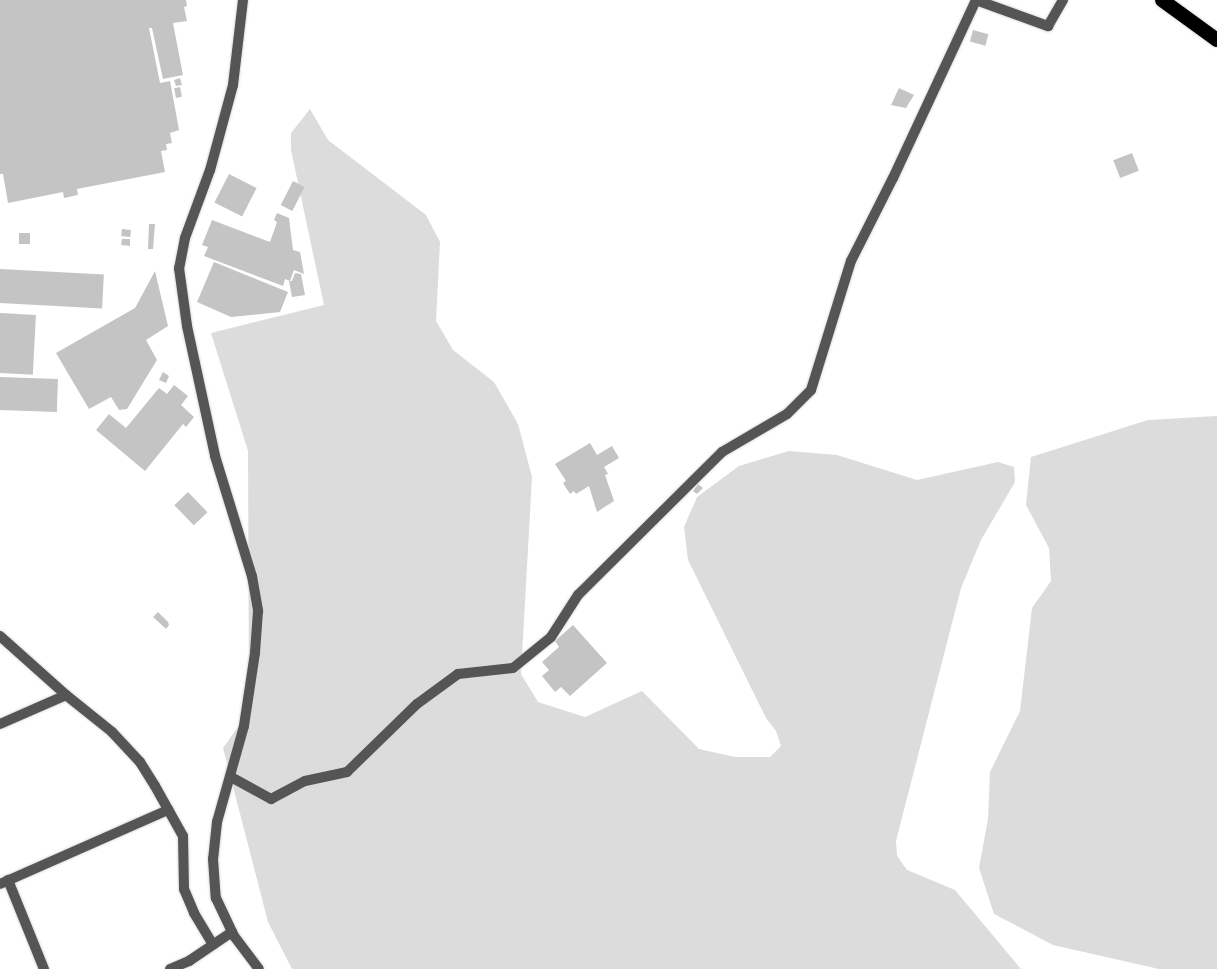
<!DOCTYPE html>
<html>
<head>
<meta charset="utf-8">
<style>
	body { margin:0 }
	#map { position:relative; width:1217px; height:969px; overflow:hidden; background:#fff; font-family:Helvetica,sans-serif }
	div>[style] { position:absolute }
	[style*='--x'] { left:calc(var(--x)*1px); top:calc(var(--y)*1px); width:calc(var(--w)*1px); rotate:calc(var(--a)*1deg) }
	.green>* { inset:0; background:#dcdcdc }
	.building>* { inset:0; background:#c4c4c4; transform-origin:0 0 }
	.roads { filter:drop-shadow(0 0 1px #dbdbdb) drop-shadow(0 0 1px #dbdbdb) }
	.minor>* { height:10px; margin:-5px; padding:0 5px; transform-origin:5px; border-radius:5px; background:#555 }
	.trunk>* { height:14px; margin:-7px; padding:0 7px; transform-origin:7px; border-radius:7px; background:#000 }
	span { translate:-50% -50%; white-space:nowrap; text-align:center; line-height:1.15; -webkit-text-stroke:4px #fff; paint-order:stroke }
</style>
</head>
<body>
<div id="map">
	<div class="green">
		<i style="clip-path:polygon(310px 109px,328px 140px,426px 215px,440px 242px,436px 321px,453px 350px,494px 382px,518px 424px,532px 477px,521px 674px,538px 702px,585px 717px,642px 691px,699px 749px,735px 757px,770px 757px,781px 746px,776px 731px,766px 718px,688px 560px,684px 527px,697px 497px,739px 466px,789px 451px,837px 455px,917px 480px,998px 462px,1014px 467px,1015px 482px,981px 540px,961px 588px,896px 841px,897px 856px,907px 870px,955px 890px,1021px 969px,292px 969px,268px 922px,223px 748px,242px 721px,249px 688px,248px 451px,211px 333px,324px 305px,291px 150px,291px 133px)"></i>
		<i style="clip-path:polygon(1217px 416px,1217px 969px,1159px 969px,1053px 945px,994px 914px,979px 868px,988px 819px,990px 772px,1020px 711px,1032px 608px,1051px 581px,1049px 548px,1026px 505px,1031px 457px,1148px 420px)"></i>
	</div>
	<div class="building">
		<i style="clip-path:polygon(0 0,186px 0,187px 6px,184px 7px,187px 21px,173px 23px,183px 75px,163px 79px,152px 28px,149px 28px,160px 83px,170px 81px,179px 130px,170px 133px,172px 143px,166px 144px,167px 150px,161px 151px,165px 172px,77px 189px,78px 195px,64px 198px,63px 192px,8px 203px,3px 174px,0 174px)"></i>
		<i style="left:973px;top:30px;width:16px;height:12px;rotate:15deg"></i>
		<i style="clip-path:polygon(180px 78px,182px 85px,176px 86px,174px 80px)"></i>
		<i style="left:180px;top:87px;width:10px;height:6px;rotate:79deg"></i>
		<i style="clip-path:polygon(899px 88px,914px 95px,906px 108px,891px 105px)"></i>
		<i style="left:1132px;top:153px;width:19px;height:20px;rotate:69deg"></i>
		<i style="left:229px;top:174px;width:31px;height:32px;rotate:27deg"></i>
		<i style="left:293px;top:181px;width:13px;height:27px;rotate:27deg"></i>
		<i style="clip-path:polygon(277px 213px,289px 218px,293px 250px,300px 252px,304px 274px,294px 270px,290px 281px,285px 279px,283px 286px,204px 256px,208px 247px,202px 245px,212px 220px,270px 242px,277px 222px,274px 220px)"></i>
		<i style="clip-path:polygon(149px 224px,155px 224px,153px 249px,148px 249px)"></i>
		<i style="left:122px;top:229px;width:9px;height:7px;rotate:6deg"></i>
		<i style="left:19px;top:233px;width:11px;height:11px"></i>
		<i style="clip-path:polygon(122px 239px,130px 239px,130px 246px,121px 245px)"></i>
		<i style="clip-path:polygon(214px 262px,288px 292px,280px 312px,231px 317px,197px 302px)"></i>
		<i style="left:0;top:269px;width:104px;height:34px;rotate:3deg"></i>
		<i style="clip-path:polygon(155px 271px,168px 326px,146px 340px,157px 360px,127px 409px,119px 410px,111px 397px,89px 409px,56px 353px,135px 308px)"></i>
		<i style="clip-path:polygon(295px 273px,301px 274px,305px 295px,292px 297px,289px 281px,292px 281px)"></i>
		<i style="left:0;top:313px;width:36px;height:60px;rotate:3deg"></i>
		<i style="clip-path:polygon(163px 372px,169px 376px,166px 383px,159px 380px)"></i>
		<i style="left:0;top:377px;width:58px;height:33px;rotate:2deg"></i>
		<i style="clip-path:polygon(174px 385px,188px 396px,181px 405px,194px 417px,186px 427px,183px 424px,145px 471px,96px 430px,109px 414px,126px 428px,159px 388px,167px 394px)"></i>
		<i style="clip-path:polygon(590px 443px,597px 455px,612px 446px,619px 458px,604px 467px,608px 474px,605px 475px,614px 501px,597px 512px,589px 486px,576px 494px,574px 491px,570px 494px,563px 483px,566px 481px,555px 464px)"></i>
		<i style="clip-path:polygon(698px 484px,703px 488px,697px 494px,693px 491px)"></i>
		<i style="left:188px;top:492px;width:28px;height:19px;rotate:46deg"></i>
		<i style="clip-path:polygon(158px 612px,168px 622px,169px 625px,166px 629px,153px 617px)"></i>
		<i style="clip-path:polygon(573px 625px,607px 663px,570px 696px,561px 687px,555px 692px,542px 676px,549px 670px,542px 662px,559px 647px,555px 641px)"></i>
	</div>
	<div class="roads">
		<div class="minor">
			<i style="--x:243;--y:0;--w:86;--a:96.7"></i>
			<i style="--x:233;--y:85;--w:88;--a:105.1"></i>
			<i style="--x:210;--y:170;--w:72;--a:110.2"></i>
			<i style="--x:185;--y:238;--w:31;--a:101"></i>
			<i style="--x:179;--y:268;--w:59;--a:82.1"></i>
			<i style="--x:187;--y:326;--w:133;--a:77.8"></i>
			<i style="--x:215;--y:456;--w:126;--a:72.9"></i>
			<i style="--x:252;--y:576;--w:36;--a:80"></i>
			<i style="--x:258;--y:611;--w:42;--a:94.1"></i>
			<i style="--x:255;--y:653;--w:74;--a:98.6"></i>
			<i style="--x:244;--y:726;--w:100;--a:105.7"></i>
			<i style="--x:217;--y:822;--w:37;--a:96"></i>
			<i style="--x:213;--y:859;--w:39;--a:86"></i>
			<i style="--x:216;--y:898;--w:42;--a:64.7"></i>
			<i style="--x:234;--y:936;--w:41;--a:52.9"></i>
			<i style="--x:976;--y:0;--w:77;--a:19.9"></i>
			<i style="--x:1048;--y:26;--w:30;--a:-60"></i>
			<i style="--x:0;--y:636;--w:89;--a:41.8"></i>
			<i style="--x:66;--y:695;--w:59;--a:38.8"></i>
			<i style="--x:112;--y:732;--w:41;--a:47"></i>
			<i style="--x:140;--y:762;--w:28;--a:58"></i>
			<i style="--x:155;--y:786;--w:57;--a:60.8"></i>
			<i style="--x:183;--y:836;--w:53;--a:88.9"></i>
			<i style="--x:184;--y:889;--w:26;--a:67"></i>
			<i style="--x:194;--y:913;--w:37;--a:59"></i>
			<i style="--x:0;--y:724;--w:72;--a:-23.7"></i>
			<i style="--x:231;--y:777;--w:46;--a:28.8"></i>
			<i style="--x:271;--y:799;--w:38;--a:-28"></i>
			<i style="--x:305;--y:781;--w:43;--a:-12.1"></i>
			<i style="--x:347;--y:772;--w:98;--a:-44.2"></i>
			<i style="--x:417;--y:704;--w:51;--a:-36.2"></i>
			<i style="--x:458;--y:674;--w:55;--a:-6.2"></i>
			<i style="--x:513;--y:668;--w:49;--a:-39.2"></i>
			<i style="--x:551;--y:637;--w:50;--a:-57.3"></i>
			<i style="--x:578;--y:595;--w:203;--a:-44.8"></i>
			<i style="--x:722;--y:452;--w:75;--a:-30.3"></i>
			<i style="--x:787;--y:414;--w:34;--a:-45"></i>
			<i style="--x:811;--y:390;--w:135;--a:-72.8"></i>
			<i style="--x:851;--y:261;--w:93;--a:-63.2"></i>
			<i style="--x:893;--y:178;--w:196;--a:-65"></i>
			<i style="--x:8;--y:880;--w:96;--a:68"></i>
			<i style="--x:0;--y:884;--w:184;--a:-23.8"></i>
			<i style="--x:170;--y:969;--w:21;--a:-23"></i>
			<i style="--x:189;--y:961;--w:52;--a:-34"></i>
		</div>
		<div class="trunk">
			<i style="--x:1162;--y:0;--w:68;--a:36"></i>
		</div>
	</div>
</div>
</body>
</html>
